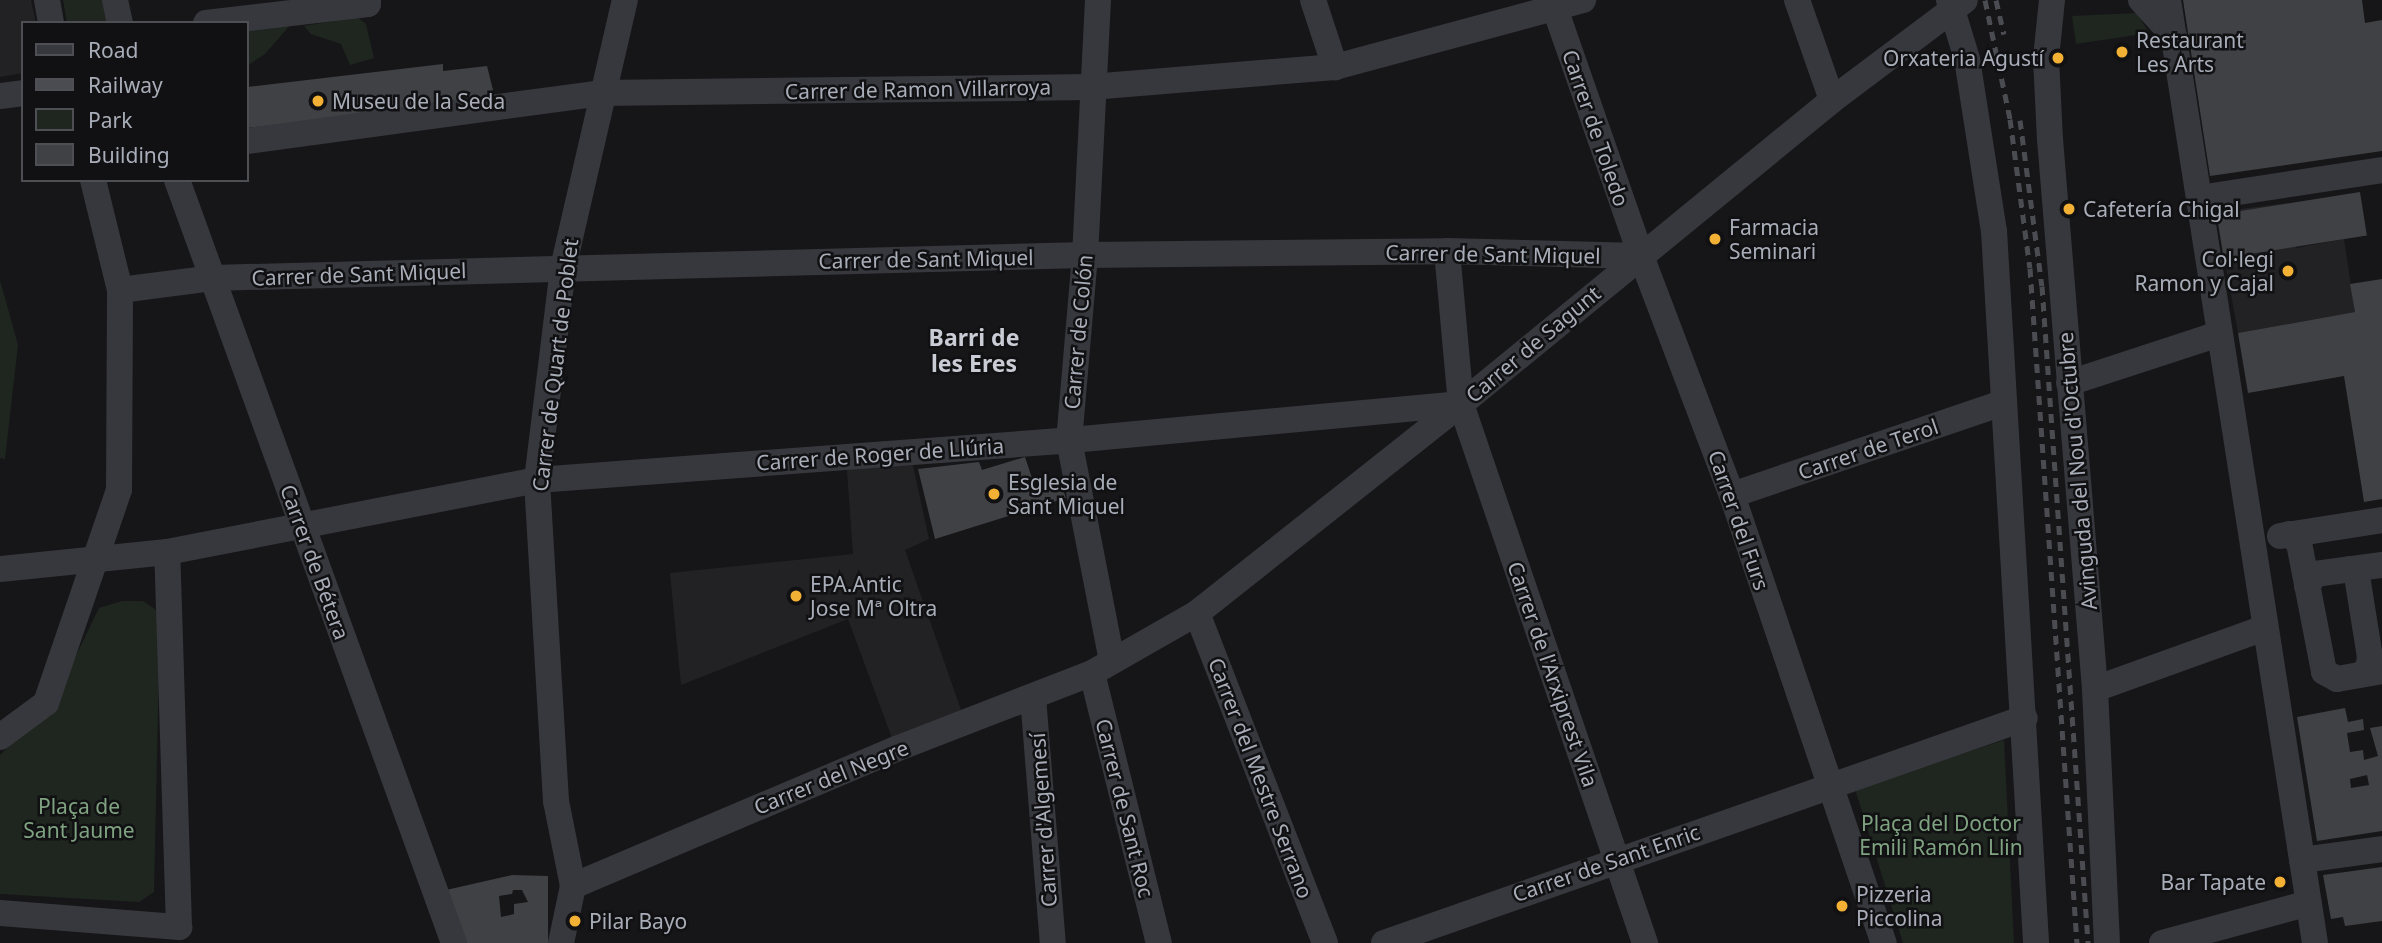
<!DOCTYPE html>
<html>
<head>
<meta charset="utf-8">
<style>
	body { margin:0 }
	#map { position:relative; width:2382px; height:943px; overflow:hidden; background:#161618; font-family:"Noto Sans",sans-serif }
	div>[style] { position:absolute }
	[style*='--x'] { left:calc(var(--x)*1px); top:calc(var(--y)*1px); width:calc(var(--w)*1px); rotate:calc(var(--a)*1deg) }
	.built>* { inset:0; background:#222225 }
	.green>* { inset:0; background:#1e261f }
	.building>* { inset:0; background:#404145; transform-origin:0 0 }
	.minor>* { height:26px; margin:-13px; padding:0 13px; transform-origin:13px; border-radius:13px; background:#37383d }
	.rail>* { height:5px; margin-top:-2.5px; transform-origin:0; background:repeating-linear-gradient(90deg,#4a4c52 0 9px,transparent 0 16px) }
	.dots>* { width:19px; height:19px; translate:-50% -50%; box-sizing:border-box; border:4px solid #111113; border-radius:50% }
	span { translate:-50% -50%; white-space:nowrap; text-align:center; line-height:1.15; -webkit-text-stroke:5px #111113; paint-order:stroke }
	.poi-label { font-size:21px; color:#a8adb8 }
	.left { translate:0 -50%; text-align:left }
	.right { translate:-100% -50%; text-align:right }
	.street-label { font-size:21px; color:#a8adb8 }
	.park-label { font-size:21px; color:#7fa381 }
	.neighbourhood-label { font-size:23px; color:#c9ccd4; font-weight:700 }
	.legend { position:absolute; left:21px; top:21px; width:228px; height:161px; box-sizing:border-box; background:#111113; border:2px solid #4d4f55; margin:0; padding:9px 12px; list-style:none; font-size:21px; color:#a8adb8 }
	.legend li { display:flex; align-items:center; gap:14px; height:35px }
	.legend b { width:35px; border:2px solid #4d4f55 }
</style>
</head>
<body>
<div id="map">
	<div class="built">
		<i style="clip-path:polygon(0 0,31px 0,36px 23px,23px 23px,23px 73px,0 77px)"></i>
		<i style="clip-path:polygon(2288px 203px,2296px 248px,2344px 239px,2355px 312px,2238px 333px,2216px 212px)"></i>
		<i style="clip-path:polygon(910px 452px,929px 539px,905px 550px,966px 724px,896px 749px,848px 619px,681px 685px,670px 573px,853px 554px,846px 457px)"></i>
	</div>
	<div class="green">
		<i style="clip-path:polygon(63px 0,102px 0,107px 23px,67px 23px)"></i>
		<i style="clip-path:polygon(2137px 13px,2149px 33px,2076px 44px,2072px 16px)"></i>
		<i style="clip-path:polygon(357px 17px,366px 24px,374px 58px,350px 65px,341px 44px,311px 34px,304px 26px)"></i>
		<i style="clip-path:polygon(292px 23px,265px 54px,247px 66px,247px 30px)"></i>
		<i style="clip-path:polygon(0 280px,18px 345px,5px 459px,0 458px)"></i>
		<i style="clip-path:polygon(122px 601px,143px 601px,155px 609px,160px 620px,154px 892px,139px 902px,0 894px,0 755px,52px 705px,99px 608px)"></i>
		<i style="clip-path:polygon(2004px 740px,2014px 943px,1903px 943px,1855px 789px)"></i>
	</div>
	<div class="building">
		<i style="clip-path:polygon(2183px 0,2362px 0,2365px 23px,2382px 20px,2382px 151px,2210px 176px)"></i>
		<i style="clip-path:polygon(443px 64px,443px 71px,487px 66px,495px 98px,247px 128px,247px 87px)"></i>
		<i style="left:2360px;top:192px;width:44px;height:145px;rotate:81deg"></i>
		<i style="clip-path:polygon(2382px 279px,2382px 499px,2364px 502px,2344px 376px,2248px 393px,2238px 333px,2355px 312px,2350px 284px)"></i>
		<i style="clip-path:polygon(1025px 457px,1036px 490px,1060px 481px,1066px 498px,935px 539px,918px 469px,979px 462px,982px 470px)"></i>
		<i style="clip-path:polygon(evenodd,2345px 708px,2348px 722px,2363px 719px,2364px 730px,2347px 733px,2350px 752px,2363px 750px,2364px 760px,2378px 756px,2370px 728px,2382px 726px,2382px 831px,2317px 841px,2297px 717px,2345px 708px,2367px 775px,2369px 785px,2351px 788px,2350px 779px,2367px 775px)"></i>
		<i style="clip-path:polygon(2382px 867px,2382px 921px,2345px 926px,2343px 917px,2331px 919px,2323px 875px)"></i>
		<i style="clip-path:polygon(evenodd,512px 875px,548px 876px,548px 943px,463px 943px,446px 890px,512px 875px,513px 890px,522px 890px,528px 902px,514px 904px,514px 914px,501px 917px,499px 896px,512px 894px,513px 890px)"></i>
	</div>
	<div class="minor">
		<i style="--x:47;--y:0;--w:23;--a:80"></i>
		<i style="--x:115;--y:0;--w:24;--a:78"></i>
		<i style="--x:1098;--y:0;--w:255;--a:92.9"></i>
		<i style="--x:1085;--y:255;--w:186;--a:94.9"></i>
		<i style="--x:1069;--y:440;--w:225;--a:79"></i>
		<i style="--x:1313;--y:0;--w:71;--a:71.8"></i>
		<i style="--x:1552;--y:0;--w:271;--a:70.8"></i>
		<i style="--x:1641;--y:256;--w:256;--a:69.2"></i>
		<i style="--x:1732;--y:495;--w:473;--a:71.3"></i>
		<i style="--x:1797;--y:0;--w:106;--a:70.7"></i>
		<i style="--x:1949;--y:0;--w:62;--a:73"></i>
		<i style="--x:1967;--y:59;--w:174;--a:81.1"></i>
		<i style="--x:1994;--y:231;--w:713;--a:86.62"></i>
		<i style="--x:2052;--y:0;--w:58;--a:95.9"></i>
		<i style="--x:2046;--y:58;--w:81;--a:87.2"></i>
		<i style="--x:2050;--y:139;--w:552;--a:85.32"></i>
		<i style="--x:2095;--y:689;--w:254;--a:87.3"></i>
		<i style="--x:2141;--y:0;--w:49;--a:47.5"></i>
		<i style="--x:2168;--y:0;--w:954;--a:81.14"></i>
		<i style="--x:206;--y:23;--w:163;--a:-6.7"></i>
		<i style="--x:368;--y:4;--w:4;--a:-90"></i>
		<i style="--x:0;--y:96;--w:23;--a:-7"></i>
		<i style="--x:247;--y:141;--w:356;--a:-7.7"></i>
		<i style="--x:600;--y:93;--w:491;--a:-0.7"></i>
		<i style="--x:1091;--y:87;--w:245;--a:-4.7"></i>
		<i style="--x:1335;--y:67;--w:257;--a:-15.1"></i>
		<i style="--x:177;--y:180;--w:812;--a:70.05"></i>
		<i style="--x:2199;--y:198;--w:185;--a:-8.7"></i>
		<i style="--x:1447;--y:251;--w:154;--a:84.8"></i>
		<i style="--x:1461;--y:404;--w:570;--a:71.15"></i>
		<i style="--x:120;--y:290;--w:93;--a:-7.4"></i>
		<i style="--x:212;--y:278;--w:873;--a:-1.51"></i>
		<i style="--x:1085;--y:255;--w:362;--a:-0.6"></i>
		<i style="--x:1447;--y:251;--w:194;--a:1.5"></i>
		<i style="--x:2069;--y:383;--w:158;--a:-18.1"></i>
		<i style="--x:1732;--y:495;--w:286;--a:-18.8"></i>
		<i style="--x:2289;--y:534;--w:13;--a:42"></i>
		<i style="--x:2299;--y:543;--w:131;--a:79"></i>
		<i style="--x:2324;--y:672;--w:15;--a:28"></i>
		<i style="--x:2337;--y:679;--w:46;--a:-10.1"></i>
		<i style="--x:2280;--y:536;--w:103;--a:-8.9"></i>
		<i style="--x:0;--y:569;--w:168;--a:-5.8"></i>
		<i style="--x:167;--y:552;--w:377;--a:-11"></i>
		<i style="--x:537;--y:480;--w:525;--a:-4.26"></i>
		<i style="--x:1061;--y:441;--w:402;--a:-5.3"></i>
		<i style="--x:2350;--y:569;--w:10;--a:45"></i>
		<i style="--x:2357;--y:576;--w:82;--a:80.9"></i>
		<i style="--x:2370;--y:657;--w:13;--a:99"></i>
		<i style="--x:2368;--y:670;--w:10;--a:151"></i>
		<i style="--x:2307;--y:586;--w:14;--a:-56"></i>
		<i style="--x:2315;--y:574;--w:68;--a:-7.7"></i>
		<i style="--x:1197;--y:613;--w:354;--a:68.8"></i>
		<i style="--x:1092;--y:673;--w:278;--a:76.1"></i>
		<i style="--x:2095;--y:689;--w:180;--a:-19.8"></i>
		<i style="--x:1033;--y:697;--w:247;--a:85.4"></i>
		<i style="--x:0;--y:737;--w:57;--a:-36.5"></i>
		<i style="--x:46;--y:703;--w:225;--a:-71.1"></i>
		<i style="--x:119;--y:490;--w:200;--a:-89.7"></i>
		<i style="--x:120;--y:290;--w:113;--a:-103.8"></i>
		<i style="--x:2302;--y:860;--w:81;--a:-7.8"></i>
		<i style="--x:573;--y:886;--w:351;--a:-23"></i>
		<i style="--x:896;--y:749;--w:210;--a:-21.2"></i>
		<i style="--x:1092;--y:673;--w:121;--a:-29.7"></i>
		<i style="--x:1197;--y:613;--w:337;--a:-38.4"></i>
		<i style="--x:1461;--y:404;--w:480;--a:-39.3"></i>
		<i style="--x:1832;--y:100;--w:166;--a:-36.9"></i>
		<i style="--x:0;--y:913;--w:180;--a:4.5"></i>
		<i style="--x:179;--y:927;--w:375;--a:-91.8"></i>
		<i style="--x:561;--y:943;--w:58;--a:-78.1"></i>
		<i style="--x:573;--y:886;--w:87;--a:-101.3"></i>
		<i style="--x:556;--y:801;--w:322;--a:-93.4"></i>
		<i style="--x:537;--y:480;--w:214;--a:-83"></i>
		<i style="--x:563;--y:268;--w:275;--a:-77"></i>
		<i style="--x:1384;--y:943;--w:679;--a:-19.34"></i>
		<i style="--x:2162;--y:943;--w:152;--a:-15.2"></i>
	</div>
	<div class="rail">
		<i style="--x:1985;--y:0;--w:122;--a:78.1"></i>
		<i style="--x:2010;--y:119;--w:150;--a:82.4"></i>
		<i style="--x:2030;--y:268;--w:677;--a:86.02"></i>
		<i style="--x:1996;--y:0;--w:35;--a:77"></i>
		<i style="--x:2020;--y:120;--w:167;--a:82.5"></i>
		<i style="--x:2042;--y:286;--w:659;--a:85.99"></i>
	</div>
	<div class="dots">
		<i style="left:2122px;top:52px;background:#f2b134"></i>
		<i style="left:2058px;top:58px;background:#f2b134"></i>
		<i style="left:318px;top:101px;background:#f2b134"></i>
		<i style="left:2069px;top:209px;background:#f2b134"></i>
		<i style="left:1715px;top:239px;background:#f2b134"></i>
		<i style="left:2288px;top:271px;background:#f2b134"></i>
		<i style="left:994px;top:494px;background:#f2b134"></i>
		<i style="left:796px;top:596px;background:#f2b134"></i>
		<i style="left:2280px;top:882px;background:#f2b134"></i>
		<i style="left:1842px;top:906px;background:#f2b134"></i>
		<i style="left:575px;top:921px;background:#f2b134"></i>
	</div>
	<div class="poi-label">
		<span class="left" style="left:2136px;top:52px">Restaurant<br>Les Arts</span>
		<span class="right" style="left:2044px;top:58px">Orxateria Agustí</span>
		<span class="left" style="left:332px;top:101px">Museu de la Seda</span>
		<span class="left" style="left:2083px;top:209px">Cafetería Chigal</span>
		<span class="left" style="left:1729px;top:239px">Farmacia<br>Seminari</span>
		<span class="right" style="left:2274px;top:271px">Col·legi<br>Ramon y Cajal</span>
		<span class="left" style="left:1008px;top:494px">Esglesia de<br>Sant Miquel</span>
		<span class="left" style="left:810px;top:596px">EPA.Antic<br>Jose Mª Oltra</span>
		<span class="right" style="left:2266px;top:882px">Bar Tapate</span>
		<span class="left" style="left:1856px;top:906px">Pizzeria<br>Piccolina</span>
		<span class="left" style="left:589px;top:921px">Pilar Bayo</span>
	</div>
	<div class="street-label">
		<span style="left:918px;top:89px;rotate:-1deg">Carrer de Ramon Villarroya</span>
		<span style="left:1596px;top:128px;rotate:71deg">Carrer de Toledo</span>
		<span style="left:1493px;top:254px;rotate:1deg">Carrer de Sant Miquel</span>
		<span style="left:926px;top:259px;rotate:-1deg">Carrer de Sant Miquel</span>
		<span style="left:359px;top:274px;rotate:-2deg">Carrer de Sant Miquel</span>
		<span style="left:1078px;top:332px;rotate:-85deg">Carrer de Colón</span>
		<span style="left:1533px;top:344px;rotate:-40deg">Carrer de Sagunt</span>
		<span style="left:555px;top:365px;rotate:-83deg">Carrer de Quart de Poblet</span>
		<span style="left:1868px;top:449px;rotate:-19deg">Carrer de Terol</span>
		<span style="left:880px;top:454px;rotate:-4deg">Carrer de Roger de Llúria</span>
		<span style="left:2077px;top:471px;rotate:-95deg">Avinguda del Nou d'Octubre</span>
		<span style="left:1739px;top:520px;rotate:71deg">Carrer del Furs</span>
		<span style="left:315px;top:562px;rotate:70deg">Carrer de Bétera</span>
		<span style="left:1553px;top:674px;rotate:71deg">Carrer de l'Arxiprest Vila</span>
		<span style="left:831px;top:777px;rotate:-22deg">Carrer del Negre</span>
		<span style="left:1261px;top:778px;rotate:69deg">Carrer del Mestre Serrano</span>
		<span style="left:1125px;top:808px;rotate:76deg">Carrer de Sant Roc</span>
		<span style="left:1043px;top:820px;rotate:-94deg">Carrer d'Algemesí</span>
		<span style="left:1606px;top:863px;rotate:-19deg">Carrer de Sant Enric</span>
	</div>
	<div class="park-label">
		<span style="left:79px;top:818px">Plaça de<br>Sant Jaume</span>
		<span style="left:1941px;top:835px">Plaça del Doctor<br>Emili Ramón Llin</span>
	</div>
	<div class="neighbourhood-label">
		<span style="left:974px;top:350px">Barri de<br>les Eres</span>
	</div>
	<ul class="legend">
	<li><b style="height:9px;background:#37383d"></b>Road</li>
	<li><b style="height:9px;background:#4a4c52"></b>Railway</li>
	<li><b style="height:19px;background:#1e261f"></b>Park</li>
	<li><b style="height:19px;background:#404145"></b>Building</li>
	</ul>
</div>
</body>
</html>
